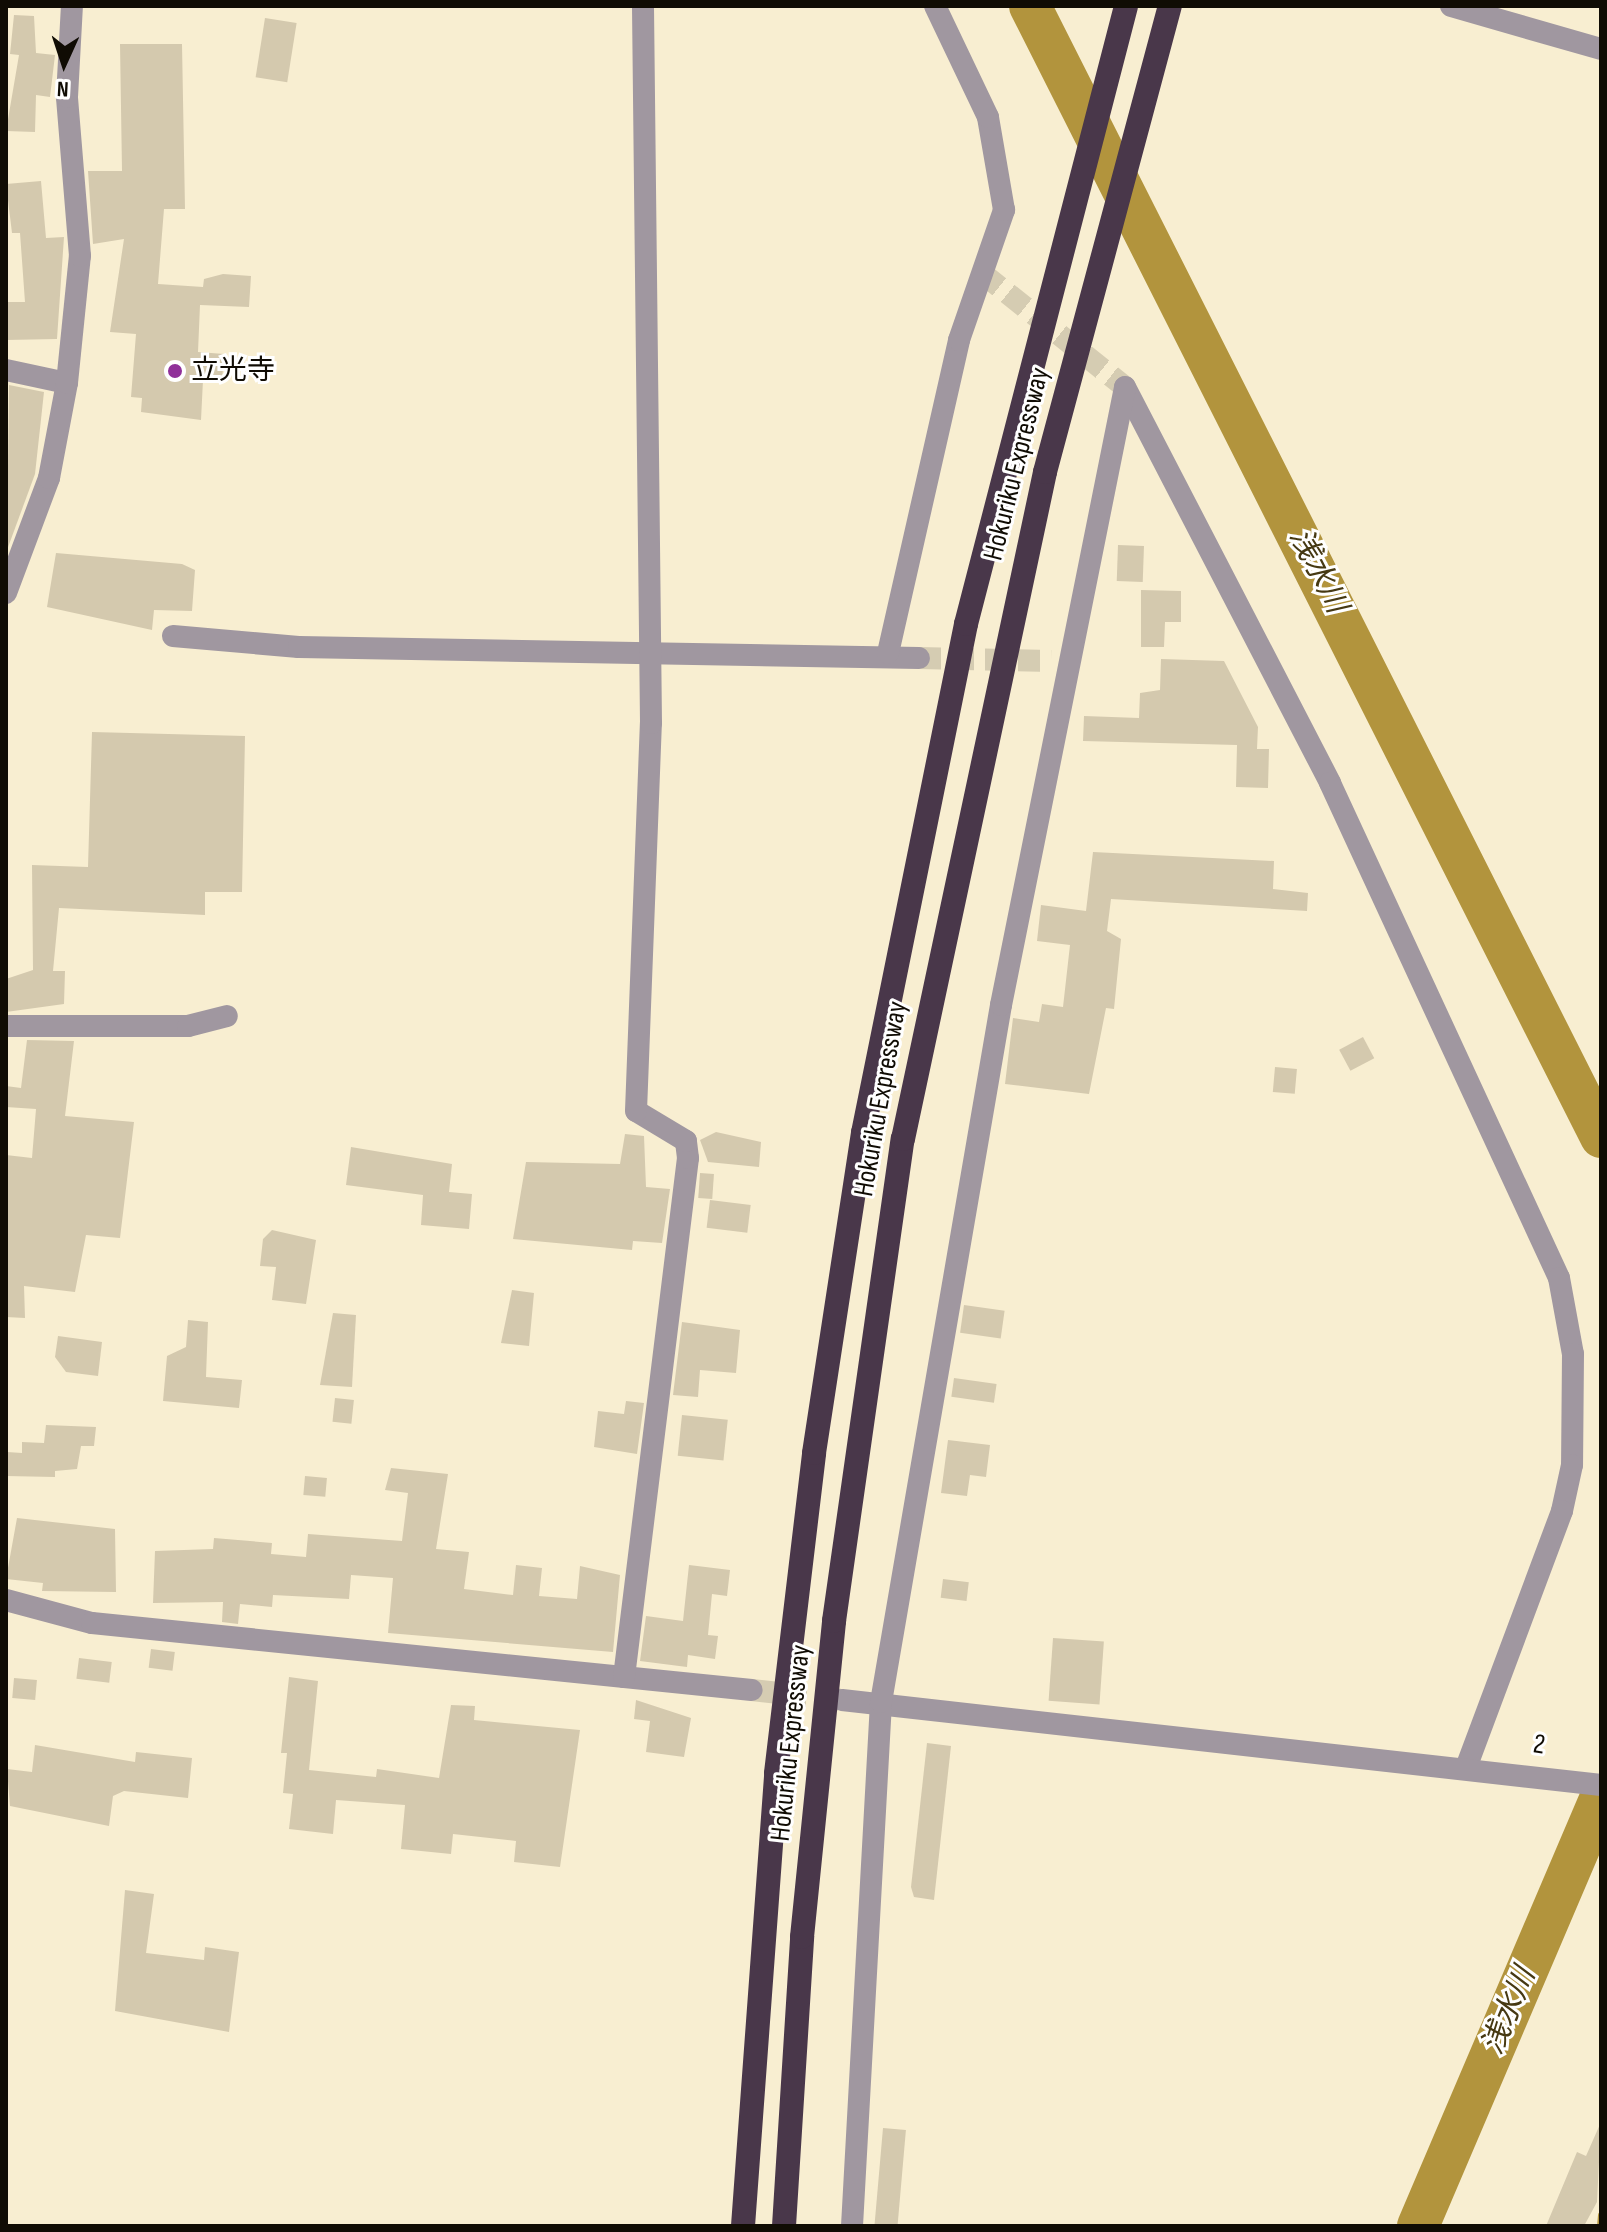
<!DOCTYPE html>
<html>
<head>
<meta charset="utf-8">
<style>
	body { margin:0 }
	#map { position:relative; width:1607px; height:2232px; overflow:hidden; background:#f8eed1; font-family:"Sofia Sans Condensed","Noto Sans JP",sans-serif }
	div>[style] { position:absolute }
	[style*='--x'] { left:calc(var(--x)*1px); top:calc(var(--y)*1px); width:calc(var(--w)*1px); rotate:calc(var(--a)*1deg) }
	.stream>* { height:7px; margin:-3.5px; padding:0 3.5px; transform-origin:3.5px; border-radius:3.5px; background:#b2943d }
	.river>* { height:42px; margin:-21px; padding:0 21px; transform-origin:21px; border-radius:21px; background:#b2943d }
	.building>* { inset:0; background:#d4c9ae; transform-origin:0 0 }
	.street-tunnel>* { height:22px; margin-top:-11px; transform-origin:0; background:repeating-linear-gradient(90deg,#d5ccb2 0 22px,transparent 0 33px) }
	.street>* { height:22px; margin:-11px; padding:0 11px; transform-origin:11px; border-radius:11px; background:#a097a0 }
	.highway>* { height:24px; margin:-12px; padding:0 12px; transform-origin:12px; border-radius:12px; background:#49374a }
	.dots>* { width:22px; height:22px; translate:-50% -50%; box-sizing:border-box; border:4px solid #fff; border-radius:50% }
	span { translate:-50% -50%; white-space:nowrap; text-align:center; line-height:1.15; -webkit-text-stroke:6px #fff; paint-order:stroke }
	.poi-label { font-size:28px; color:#100c04 }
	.left { translate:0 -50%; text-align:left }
	.street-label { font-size:28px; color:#100c04 }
	.water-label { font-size:30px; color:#463913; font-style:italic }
	.frame { position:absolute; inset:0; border:8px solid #100c04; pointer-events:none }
	.north { position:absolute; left:24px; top:24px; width:80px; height:80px; -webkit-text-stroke:6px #fff; paint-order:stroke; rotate:183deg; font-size:22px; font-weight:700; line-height:32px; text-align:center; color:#100c04 }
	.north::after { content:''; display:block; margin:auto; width:28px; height:36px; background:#100c04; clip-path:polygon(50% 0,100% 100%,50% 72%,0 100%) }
</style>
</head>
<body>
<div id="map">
	<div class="stream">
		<i style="--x:1600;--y:2226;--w:11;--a:-85"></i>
	</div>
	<div class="river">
		<i style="--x:1030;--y:6;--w:1267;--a:63.21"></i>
		<i style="--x:1418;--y:2226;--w:467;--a:-66.9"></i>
	</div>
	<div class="building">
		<i style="clip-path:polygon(14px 15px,34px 16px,36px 53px,55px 55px,50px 97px,36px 95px,35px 132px,6px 131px,19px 55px,10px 54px)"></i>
		<i style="left:265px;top:18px;width:32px;height:60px;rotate:9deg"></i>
		<i style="clip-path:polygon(120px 44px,182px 44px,185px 209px,164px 209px,158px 284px,203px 287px,204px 279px,223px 274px,251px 276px,249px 307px,200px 305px,198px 352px,224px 354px,222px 381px,203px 380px,201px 420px,141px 412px,142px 398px,131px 397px,136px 334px,110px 332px,124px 239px,93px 244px,88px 171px,122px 171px)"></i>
		<i style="clip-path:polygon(41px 181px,46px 238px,64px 237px,57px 339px,6px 340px,6px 302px,25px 302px,20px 233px,12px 233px,6px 184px)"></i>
		<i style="clip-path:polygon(9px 385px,44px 392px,35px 474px,7px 550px)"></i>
		<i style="left:1118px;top:545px;width:26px;height:36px;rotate:2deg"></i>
		<i style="clip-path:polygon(56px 553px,182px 564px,195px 570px,192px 611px,154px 610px,152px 630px,47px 607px)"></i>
		<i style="clip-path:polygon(1141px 590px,1181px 591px,1181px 622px,1165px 622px,1164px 647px,1141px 647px)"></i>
		<i style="clip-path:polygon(1161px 659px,1224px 661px,1258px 727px,1257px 749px,1269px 749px,1268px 788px,1236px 787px,1237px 745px,1083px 741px,1084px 716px,1139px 718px,1140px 693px,1160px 690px)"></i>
		<i style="clip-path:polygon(92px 732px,245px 736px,242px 892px,205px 892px,205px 915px,59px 908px,53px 971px,65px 971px,64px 1004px,6px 1012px,6px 979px,33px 970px,32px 865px,88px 867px)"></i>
		<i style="clip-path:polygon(1093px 852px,1274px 861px,1273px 889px,1308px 893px,1307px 911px,1111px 899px,1107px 931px,1121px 939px,1114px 1009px,1106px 1008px,1089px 1094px,1005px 1084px,1013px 1018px,1039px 1022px,1042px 1004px,1063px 1007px,1070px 945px,1037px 941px,1041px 905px,1086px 911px)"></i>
		<i style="left:1363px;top:1037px;width:24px;height:27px;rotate:62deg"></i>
		<i style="clip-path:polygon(27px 1040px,74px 1041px,65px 1116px,134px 1122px,120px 1238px,86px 1235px,75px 1292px,24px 1286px,25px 1318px,6px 1317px,6px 1155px,32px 1158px,36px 1109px,6px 1107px,6px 1086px,21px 1088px)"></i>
		<i style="left:1275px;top:1067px;width:22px;height:25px;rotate:5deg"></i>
		<i style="clip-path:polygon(716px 1132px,761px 1142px,759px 1167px,708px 1162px,700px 1140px)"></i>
		<i style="clip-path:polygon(625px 1134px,644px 1136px,646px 1187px,670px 1189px,662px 1243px,633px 1241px,632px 1250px,513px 1239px,526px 1162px,620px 1164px)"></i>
		<i style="clip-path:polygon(351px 1147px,452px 1164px,449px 1192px,472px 1194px,469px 1229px,421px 1225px,423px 1195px,346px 1185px)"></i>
		<i style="left:700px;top:1173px;width:14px;height:25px;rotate:4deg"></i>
		<i style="left:710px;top:1200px;width:41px;height:28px;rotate:7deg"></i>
		<i style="clip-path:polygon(272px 1230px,316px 1240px,306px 1304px,272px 1300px,276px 1267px,260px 1266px,263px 1239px)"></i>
		<i style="clip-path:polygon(512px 1290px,534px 1293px,529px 1346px,501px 1343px)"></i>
		<i style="left:964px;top:1305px;width:41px;height:28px;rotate:8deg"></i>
		<i style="clip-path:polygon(333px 1313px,356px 1315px,352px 1387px,320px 1385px)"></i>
		<i style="clip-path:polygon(188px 1320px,208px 1322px,206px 1377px,242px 1380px,239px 1408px,163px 1401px,167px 1356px,186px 1347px)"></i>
		<i style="clip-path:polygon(682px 1322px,740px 1330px,736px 1373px,700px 1370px,698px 1397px,673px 1395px)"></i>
		<i style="clip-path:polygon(58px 1336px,102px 1342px,98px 1376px,66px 1372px,55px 1357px)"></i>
		<i style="left:954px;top:1378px;width:43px;height:19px;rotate:8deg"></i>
		<i style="left:335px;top:1398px;width:19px;height:24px;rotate:6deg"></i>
		<i style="clip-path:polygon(626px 1401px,644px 1403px,637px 1454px,594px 1447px,598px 1411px,624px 1414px)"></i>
		<i style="left:682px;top:1415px;width:46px;height:41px;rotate:6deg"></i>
		<i style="clip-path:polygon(46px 1425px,96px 1427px,94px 1446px,81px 1446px,77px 1469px,55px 1471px,55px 1477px,6px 1476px,7px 1452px,22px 1453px,22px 1442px,44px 1443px)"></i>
		<i style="clip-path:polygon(948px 1440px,990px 1445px,986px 1477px,970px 1475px,967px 1496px,941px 1493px)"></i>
		<i style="clip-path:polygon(391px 1468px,448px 1474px,436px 1549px,469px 1552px,464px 1589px,513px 1595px,516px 1565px,542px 1568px,539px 1596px,577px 1599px,580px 1566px,620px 1575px,613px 1652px,388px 1633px,393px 1578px,351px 1575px,349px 1599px,273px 1595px,272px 1607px,240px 1604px,238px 1624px,222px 1622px,223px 1602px,153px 1603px,155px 1551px,213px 1549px,214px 1538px,272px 1543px,271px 1554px,306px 1557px,308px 1534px,402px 1541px,408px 1493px,385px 1490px)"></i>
		<i style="left:305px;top:1476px;width:22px;height:19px;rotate:5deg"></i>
		<i style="clip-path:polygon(17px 1518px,115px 1529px,116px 1592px,42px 1591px,43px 1583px,6px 1579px)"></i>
		<i style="clip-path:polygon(689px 1565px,730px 1570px,727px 1596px,712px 1594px,708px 1635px,718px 1636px,715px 1659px,688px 1655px,687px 1667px,640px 1661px,646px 1616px,683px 1621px)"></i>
		<i style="left:943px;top:1579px;width:26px;height:19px;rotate:7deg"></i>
		<i style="left:1053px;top:1638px;width:51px;height:63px;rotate:4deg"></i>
		<i style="left:151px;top:1649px;width:24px;height:19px;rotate:7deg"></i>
		<i style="left:79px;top:1658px;width:33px;height:21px;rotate:7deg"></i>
		<i style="clip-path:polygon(289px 1677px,318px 1681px,309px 1770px,376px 1777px,377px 1769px,439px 1778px,451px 1705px,475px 1706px,474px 1720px,580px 1730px,560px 1867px,514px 1862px,516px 1841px,453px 1834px,451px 1854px,401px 1849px,405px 1805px,336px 1800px,333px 1834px,289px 1829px,293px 1794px,283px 1793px,287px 1753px,281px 1753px)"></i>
		<i style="left:14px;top:1678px;width:23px;height:20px;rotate:5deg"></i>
		<i style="clip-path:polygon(636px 1700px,691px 1718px,684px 1757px,646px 1752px,650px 1721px,634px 1719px)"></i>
		<i style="clip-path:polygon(927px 1743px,951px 1746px,934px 1900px,914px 1897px,911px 1887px)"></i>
		<i style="clip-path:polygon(35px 1745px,135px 1762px,136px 1752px,192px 1758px,188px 1798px,124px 1791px,113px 1796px,109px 1826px,10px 1806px,7px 1769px,32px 1772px)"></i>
		<i style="clip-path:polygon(125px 1890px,154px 1894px,146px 1953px,204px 1960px,205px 1947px,239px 1952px,229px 2032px,115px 2011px)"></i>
		<i style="clip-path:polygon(1601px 2122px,1597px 2202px,1584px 2226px,1546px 2226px,1577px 2152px,1586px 2156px)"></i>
		<i style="left:883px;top:2128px;width:23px;height:98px;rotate:5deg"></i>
	</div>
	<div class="street-tunnel">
		<i style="--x:982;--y:273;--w:183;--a:38.6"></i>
		<i style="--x:919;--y:658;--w:132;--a:1.3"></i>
		<i style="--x:752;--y:1690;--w:91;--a:6.3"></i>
	</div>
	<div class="street">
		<i style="--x:1451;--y:6;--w:156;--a:16"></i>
		<i style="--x:6;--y:370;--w:62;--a:12"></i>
		<i style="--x:1125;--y:387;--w:446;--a:62.6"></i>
		<i style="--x:1330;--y:783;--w:545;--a:65.17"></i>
		<i style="--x:1559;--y:1278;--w:77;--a:79.6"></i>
		<i style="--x:1573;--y:1354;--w:111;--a:90.5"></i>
		<i style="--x:1572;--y:1465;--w:47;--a:102.3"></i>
		<i style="--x:1562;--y:1511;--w:271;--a:110.5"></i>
		<i style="--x:6;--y:593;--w:123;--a:-69.5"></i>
		<i style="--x:49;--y:478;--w:97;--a:-79.3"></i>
		<i style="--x:67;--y:383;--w:128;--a:-84.2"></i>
		<i style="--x:80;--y:256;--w:160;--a:-94.7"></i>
		<i style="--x:67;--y:97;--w:91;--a:-86.9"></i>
		<i style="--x:173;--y:636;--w:126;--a:5"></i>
		<i style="--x:299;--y:647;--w:620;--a:1.02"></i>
		<i style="--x:888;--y:653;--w:321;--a:-77.2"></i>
		<i style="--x:959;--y:340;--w:138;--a:-70.9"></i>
		<i style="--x:1004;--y:210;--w:94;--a:-99.8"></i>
		<i style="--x:988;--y:117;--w:123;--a:-115.5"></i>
		<i style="--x:6;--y:1026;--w:182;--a:0"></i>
		<i style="--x:188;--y:1026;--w:40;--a:-14.4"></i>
		<i style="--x:6;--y:1600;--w:89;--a:15"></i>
		<i style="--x:92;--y:1623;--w:663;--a:5.8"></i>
		<i style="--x:624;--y:1677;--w:523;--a:-82.97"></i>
		<i style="--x:688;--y:1158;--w:17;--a:-97"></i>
		<i style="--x:686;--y:1141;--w:58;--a:-149"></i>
		<i style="--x:636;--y:1111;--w:388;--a:-87.8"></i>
		<i style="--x:651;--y:723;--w:717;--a:-90.64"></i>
		<i style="--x:842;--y:1700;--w:764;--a:6.39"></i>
		<i style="--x:852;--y:2226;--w:525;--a:-86.83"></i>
		<i style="--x:881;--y:1702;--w:707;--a:-80.23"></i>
		<i style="--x:1001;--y:1005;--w:630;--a:-78.65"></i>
	</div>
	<div class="highway">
		<i style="--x:743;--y:2226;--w:454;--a:-85.8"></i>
		<i style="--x:776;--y:1773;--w:322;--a:-83.2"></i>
		<i style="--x:814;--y:1453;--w:324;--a:-81.3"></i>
		<i style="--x:863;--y:1133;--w:519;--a:-78.56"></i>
		<i style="--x:966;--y:624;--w:638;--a:-75.48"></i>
		<i style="--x:784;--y:2226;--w:290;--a:-86.4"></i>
		<i style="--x:802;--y:1937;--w:318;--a:-84.2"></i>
		<i style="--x:834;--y:1621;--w:487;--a:-81.9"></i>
		<i style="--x:903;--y:1139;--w:682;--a:-77.98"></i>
		<i style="--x:1045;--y:472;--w:482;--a:-75"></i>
	</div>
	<div class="dots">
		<i style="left:175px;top:371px;background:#903099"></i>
	</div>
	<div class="poi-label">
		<span class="left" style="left:191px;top:371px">立光寺</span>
	</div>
	<div class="street-label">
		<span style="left:1017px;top:464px;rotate:-76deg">Hokuriku Expressway</span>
		<span style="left:881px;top:1099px;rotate:-80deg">Hokuriku Expressway</span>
		<span style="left:791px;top:1743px;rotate:-84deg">Hokuriku Expressway</span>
		<span style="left:1539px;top:1745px;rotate:8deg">2</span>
	</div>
	<div class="water-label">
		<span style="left:1318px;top:571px;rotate:63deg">浅水川</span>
		<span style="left:1509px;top:2011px;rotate:-67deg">浅水川</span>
	</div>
	<div class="frame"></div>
	<div class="north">N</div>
</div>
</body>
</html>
